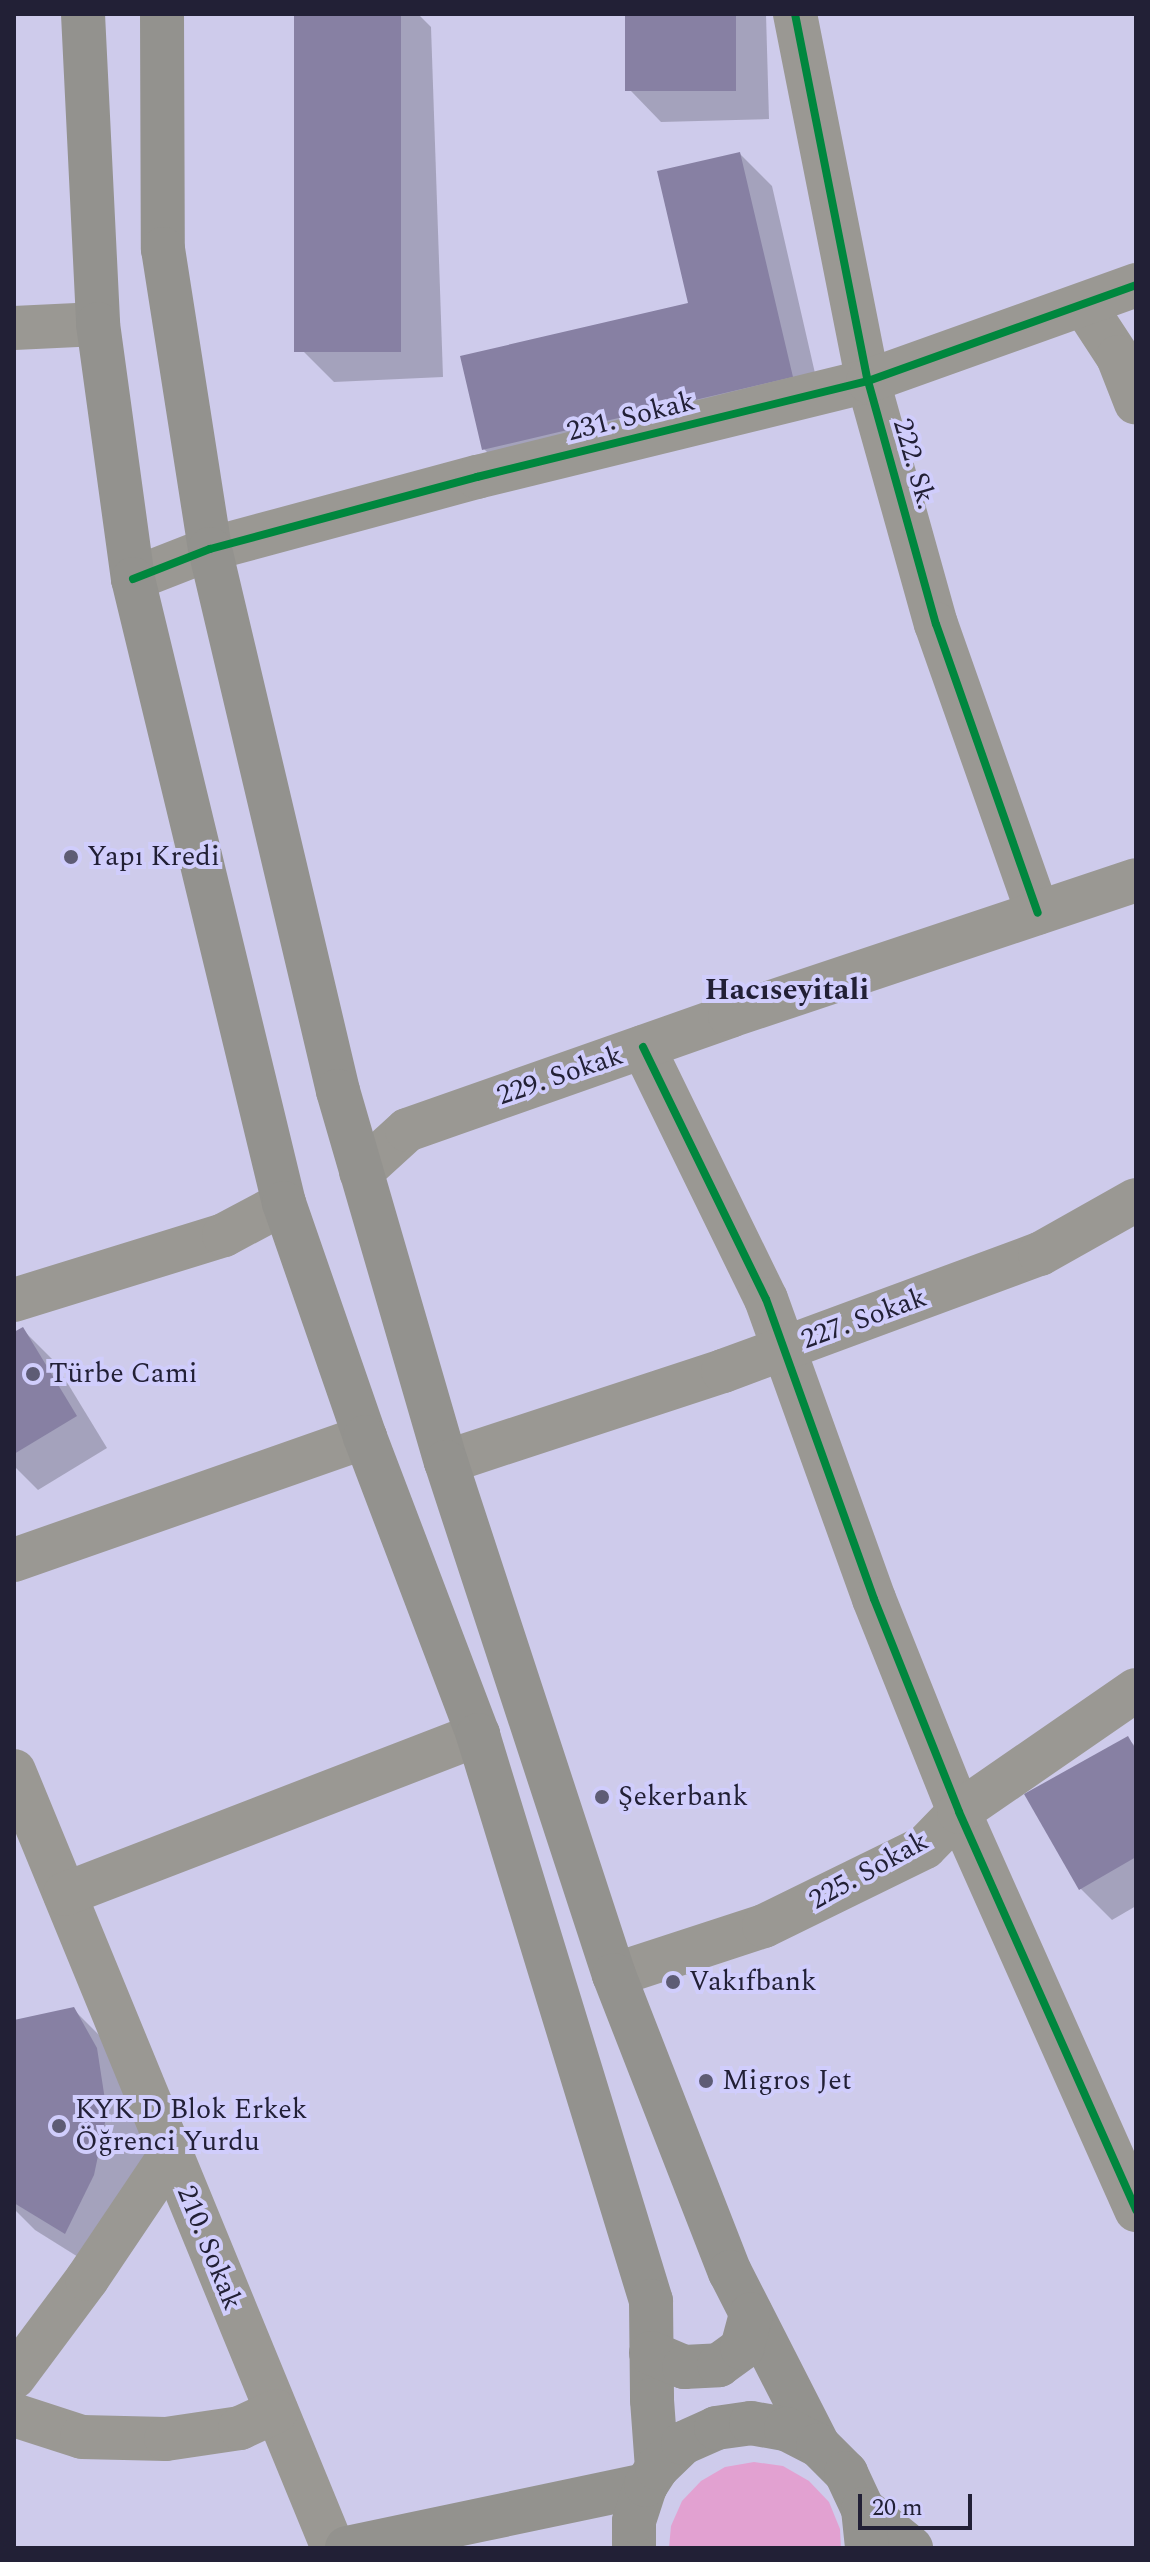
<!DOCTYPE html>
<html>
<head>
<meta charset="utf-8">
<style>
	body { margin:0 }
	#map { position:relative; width:1150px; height:2562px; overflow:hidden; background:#cecbeb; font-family:Spectral,serif }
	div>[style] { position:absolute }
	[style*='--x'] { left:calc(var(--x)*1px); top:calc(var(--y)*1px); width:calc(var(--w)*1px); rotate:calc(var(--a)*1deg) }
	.green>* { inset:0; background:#e2a1d1 }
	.shadow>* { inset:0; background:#0003 }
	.building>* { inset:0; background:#8780a3; transform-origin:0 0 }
	.street>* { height:44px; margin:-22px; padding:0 22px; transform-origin:22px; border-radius:22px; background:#9a9893 }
	.secondary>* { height:44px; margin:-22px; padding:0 22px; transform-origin:22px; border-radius:22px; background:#93928e }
	.cycleway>* { height:8px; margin:-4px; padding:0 4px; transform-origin:4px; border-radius:4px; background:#00873e }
	.dots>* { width:22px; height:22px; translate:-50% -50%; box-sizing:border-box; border:4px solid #d0cdfc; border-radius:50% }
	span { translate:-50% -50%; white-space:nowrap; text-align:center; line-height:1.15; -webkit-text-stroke:8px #d0cdfc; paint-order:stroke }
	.street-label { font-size:28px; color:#222036 }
	.poi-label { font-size:28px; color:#222036 }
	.left { translate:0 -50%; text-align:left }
	.neighbourhood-label { font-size:30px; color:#222036; font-weight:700 }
	.frame { position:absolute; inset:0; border:16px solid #222036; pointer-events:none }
	.scale { position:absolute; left:858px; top:2494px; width:114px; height:36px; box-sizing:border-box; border:4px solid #222036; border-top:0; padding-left:10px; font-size:24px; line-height:28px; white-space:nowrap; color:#222036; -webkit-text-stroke:6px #d0cdfc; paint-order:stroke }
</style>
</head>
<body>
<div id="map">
	<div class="green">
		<i style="clip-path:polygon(754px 2462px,783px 2466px,809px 2481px,829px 2502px,840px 2529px,841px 2548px,669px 2548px,671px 2526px,682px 2501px,701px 2481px,725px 2467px)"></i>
	</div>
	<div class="shadow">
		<i style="clip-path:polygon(296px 14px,418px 14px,431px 27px,443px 377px,334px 382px,303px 351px)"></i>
		<i style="clip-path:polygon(627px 14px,766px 14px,769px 119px,661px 122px,630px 90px)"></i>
		<i style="clip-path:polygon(740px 154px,772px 186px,823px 408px,515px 480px,484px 449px,691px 305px)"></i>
		<i style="clip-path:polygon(22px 1329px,54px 1361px,107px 1448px,38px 1490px,14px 1466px,14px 1334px)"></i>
		<i style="clip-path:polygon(1127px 1738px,1136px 1747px,1136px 1906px,1112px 1920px,1080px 1888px)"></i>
		<i style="clip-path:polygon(74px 2010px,116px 2052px,148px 2156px,107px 2275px,35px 2230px,14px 2209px,14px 2022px)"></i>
	</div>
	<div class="building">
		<i style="left:294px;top:14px;width:107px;height:338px"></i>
		<i style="left:625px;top:14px;width:111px;height:77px"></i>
		<i style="clip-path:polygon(740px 152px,793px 377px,482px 450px,460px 356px,688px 303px,657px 171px)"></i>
		<i style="clip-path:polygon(23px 1327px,77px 1416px,14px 1454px,14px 1332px)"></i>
		<i style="clip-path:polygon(1128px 1736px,1136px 1750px,1136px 1857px,1079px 1890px,1024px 1794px)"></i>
		<i style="clip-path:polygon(74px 2007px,97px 2048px,107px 2113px,94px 2175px,65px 2234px,14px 2203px,14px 2020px)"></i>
	</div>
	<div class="street">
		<i style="--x:795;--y:14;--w:374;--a:78.8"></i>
		<i style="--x:868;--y:381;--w:252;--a:74.4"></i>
		<i style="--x:936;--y:624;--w:306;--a:70.6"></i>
		<i style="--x:1084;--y:305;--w:62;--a:56.8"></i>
		<i style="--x:1118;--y:357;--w:49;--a:68.6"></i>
		<i style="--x:14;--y:328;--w:84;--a:-2.7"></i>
		<i style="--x:133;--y:579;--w:83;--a:-21.3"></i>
		<i style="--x:210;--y:549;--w:277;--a:-15.1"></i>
		<i style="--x:477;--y:477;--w:403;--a:-13.8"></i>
		<i style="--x:868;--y:381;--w:285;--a:-19.7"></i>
		<i style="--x:643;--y:1047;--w:280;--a:64"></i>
		<i style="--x:766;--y:1299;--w:319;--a:70.2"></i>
		<i style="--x:874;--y:1599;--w:229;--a:68.2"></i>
		<i style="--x:959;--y:1812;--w:436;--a:66"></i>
		<i style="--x:361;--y:1172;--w:62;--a:-42.4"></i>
		<i style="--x:407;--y:1130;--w:343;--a:-19.4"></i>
		<i style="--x:730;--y:1016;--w:428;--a:-18.5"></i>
		<i style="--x:14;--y:1300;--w:220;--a:-17.2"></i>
		<i style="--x:224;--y:1235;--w:68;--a:-28.1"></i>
		<i style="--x:446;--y:1462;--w:292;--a:-18.2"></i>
		<i style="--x:723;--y:1371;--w:338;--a:-20.3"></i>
		<i style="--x:1040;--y:1254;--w:110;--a:-29.4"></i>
		<i style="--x:14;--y:1560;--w:372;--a:-19.3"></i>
		<i style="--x:14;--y:1771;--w:840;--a:67.68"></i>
		<i style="--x:65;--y:1894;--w:443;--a:-21.1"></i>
		<i style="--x:614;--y:1975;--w:158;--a:-18.1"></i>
		<i style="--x:764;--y:1926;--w:179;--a:-26.1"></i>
		<i style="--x:925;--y:1847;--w:49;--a:-45.8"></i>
		<i style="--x:959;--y:1812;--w:215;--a:-34.6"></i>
		<i style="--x:14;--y:2377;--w:122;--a:-53.3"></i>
		<i style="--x:87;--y:2279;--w:151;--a:-56.1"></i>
		<i style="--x:14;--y:2415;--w:71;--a:17.9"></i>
		<i style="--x:82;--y:2437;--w:84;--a:1.4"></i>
		<i style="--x:166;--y:2439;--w:75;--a:-8.5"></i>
		<i style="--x:240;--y:2428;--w:40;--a:-25"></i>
	</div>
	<div class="secondary">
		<i style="--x:83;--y:14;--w:310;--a:87.2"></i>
		<i style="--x:98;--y:324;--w:257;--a:82.2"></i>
		<i style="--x:133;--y:579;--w:642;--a:76.4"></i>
		<i style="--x:284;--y:1203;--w:248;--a:70.9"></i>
		<i style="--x:365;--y:1437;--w:319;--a:69.2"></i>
		<i style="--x:478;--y:1735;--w:592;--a:73"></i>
		<i style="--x:651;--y:2301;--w:99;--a:89.4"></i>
		<i style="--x:652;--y:2400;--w:68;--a:85.8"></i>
		<i style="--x:162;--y:14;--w:235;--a:89.8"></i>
		<i style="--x:163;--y:249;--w:304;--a:81.1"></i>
		<i style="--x:210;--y:549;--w:557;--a:76.71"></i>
		<i style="--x:338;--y:1091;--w:386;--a:73.8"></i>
		<i style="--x:446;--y:1462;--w:540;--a:71.87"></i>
		<i style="--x:614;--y:1975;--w:319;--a:68.7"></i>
		<i style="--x:730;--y:2272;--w:194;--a:63"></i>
		<i style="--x:651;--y:2353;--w:36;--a:23"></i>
		<i style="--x:684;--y:2367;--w:35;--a:-3"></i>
		<i style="--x:719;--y:2365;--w:29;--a:-36"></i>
		<i style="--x:742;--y:2348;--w:35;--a:-75"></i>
		<i style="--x:863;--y:2509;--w:62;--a:39.1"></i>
		<i style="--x:347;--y:2548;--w:306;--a:-11.9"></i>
		<i style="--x:634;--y:2548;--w:27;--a:-90"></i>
		<i style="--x:634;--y:2521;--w:38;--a:-72"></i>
		<i style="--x:646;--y:2485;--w:20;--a:-57"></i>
		<i style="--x:657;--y:2468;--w:36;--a:-44"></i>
		<i style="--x:683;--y:2443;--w:36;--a:-24"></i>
		<i style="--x:716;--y:2428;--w:35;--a:-8"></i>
		<i style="--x:751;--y:2423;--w:36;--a:10"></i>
		<i style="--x:786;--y:2429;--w:36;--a:27"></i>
		<i style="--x:818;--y:2445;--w:40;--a:45"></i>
		<i style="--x:846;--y:2473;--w:40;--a:65"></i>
		<i style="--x:863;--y:2509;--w:39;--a:84"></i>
	</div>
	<div class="cycleway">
		<i style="--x:795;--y:14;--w:374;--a:78.8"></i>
		<i style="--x:868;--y:381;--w:252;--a:74.4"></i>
		<i style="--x:936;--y:624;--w:306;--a:70.6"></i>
		<i style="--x:133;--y:579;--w:83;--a:-21.3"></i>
		<i style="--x:210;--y:549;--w:277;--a:-15.1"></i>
		<i style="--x:477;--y:477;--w:403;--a:-13.8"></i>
		<i style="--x:868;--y:381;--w:285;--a:-19.7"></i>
		<i style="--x:643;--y:1047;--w:280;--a:64"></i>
		<i style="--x:766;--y:1299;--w:319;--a:70.2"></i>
		<i style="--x:874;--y:1599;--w:229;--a:68.2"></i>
		<i style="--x:959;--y:1812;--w:436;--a:66"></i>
	</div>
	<div class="dots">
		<i style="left:71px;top:857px;background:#5e5c75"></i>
		<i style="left:33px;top:1374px;background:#5e5c75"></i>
		<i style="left:602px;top:1797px;background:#5e5c75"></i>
		<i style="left:673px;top:1982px;background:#5e5c75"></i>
		<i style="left:706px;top:2081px;background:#5e5c75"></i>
		<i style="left:59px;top:2126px;background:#5e5c75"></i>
	</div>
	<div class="street-label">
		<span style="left:631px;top:417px;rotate:-14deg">231. Sokak</span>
		<span style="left:914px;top:464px;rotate:74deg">222. Sk.</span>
		<span style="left:560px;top:1076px;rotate:-19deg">229. Sokak</span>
		<span style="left:864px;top:1319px;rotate:-20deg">227. Sokak</span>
		<span style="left:869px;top:1871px;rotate:-29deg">225. Sokak</span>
		<span style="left:209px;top:2248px;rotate:68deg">210. Sokak</span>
	</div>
	<div class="poi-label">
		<span class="left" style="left:87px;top:857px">Yapı Kredi</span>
		<span class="left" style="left:49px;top:1374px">Türbe Cami</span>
		<span class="left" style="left:618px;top:1797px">Şekerbank</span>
		<span class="left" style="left:689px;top:1982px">Vakıfbank</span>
		<span class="left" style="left:722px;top:2081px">Migros Jet</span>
		<span class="left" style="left:75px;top:2126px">KYK D Blok Erkek<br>Öğrenci Yurdu</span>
	</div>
	<div class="neighbourhood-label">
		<span style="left:787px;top:990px">Hacıseyitali</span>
	</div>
	<div class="frame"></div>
	<div class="scale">20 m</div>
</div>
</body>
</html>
